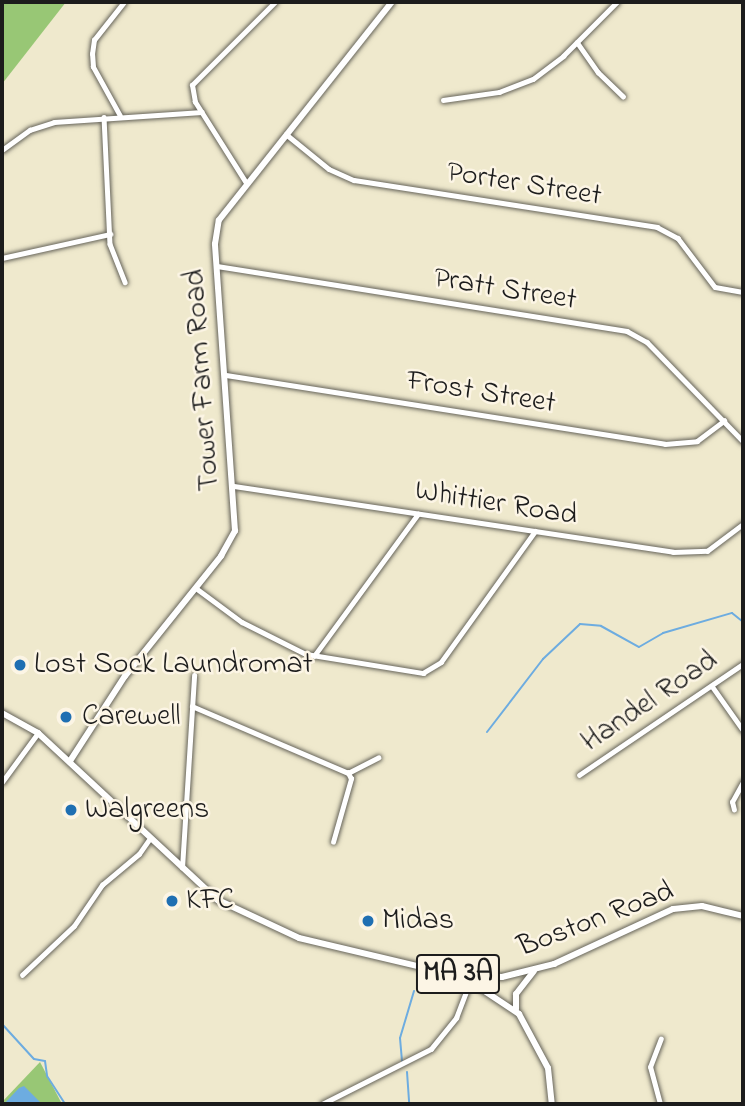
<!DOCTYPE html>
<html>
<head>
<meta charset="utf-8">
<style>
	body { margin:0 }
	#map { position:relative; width:745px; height:1106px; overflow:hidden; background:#efe9cd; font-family:"Indie Flower",sans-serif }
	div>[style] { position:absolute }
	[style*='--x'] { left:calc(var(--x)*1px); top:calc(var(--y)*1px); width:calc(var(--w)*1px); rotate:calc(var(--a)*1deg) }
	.green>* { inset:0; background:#98c775 }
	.water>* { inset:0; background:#6dace0 }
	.stream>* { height:2px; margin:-1px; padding:0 1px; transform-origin:1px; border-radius:1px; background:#6dace0 }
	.roads { filter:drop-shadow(0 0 2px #66645a) drop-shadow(0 0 2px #66645a) }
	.street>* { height:4.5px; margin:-2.25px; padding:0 2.25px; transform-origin:2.25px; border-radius:2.25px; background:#fff }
	.secondary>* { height:6px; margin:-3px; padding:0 3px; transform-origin:3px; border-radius:3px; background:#fff }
	.primary>* { height:6px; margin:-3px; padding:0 3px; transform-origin:3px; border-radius:3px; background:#fff }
	.dots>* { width:19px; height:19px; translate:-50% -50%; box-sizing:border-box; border:4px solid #fcf5e5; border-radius:50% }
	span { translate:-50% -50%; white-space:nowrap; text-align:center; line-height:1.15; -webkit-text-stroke:5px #fcf5e5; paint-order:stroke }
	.shield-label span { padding:2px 5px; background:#fcf5e5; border:2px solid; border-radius:5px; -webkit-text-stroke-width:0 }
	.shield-label { font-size:28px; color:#1c1c1c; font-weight:700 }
	.street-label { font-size:30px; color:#1c1c1c }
	.poi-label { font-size:30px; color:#1c1c1c }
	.left { translate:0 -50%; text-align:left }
	.frame { position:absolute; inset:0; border:4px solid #1c1c1c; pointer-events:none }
</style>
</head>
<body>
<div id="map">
	<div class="green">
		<i style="clip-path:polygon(2px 2px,66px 2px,2px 84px)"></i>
		<i style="clip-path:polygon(40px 1062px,62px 1104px,2px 1104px,2px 1102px)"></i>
	</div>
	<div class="water">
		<i style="clip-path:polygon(24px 1086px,42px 1104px,4px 1104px,19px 1088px)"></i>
	</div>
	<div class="stream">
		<i style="--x:487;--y:732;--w:92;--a:-52.5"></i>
		<i style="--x:543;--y:659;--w:51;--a:-43.4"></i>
		<i style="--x:580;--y:624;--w:21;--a:5"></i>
		<i style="--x:601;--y:626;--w:43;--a:28.9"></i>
		<i style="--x:639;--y:647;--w:28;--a:-30"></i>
		<i style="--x:663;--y:633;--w:72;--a:-16.2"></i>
		<i style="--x:732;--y:613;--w:14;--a:39"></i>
		<i style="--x:2;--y:1024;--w:47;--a:47.6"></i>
		<i style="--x:34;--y:1059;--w:11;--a:10"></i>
		<i style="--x:45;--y:1061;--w:15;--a:82"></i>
		<i style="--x:47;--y:1076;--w:33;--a:57"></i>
		<i style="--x:402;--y:1061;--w:23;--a:-95"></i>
		<i style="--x:400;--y:1038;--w:49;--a:-73.4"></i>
		<i style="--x:407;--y:1072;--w:32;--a:86"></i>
	</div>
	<div class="roads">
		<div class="street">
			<i style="--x:577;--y:42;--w:37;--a:55"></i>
			<i style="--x:598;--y:72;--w:35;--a:44"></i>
			<i style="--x:443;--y:100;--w:57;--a:-8.1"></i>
			<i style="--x:499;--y:92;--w:36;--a:-21"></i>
			<i style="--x:533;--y:79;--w:38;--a:-37"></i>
			<i style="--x:563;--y:56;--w:76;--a:-45"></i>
			<i style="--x:120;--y:116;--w:56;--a:-118.9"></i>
			<i style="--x:93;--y:67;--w:13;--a:-94"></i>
			<i style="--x:92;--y:54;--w:14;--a:-82"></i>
			<i style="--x:94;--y:40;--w:48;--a:-51.7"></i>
			<i style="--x:104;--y:117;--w:127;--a:87.3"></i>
			<i style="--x:110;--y:244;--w:41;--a:68.5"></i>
			<i style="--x:286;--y:134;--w:55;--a:39.1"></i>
			<i style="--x:329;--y:169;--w:27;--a:24"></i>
			<i style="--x:354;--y:180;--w:307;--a:8.8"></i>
			<i style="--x:657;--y:227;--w:24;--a:28"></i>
			<i style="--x:678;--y:238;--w:61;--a:52.9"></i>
			<i style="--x:715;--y:287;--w:28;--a:10"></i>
			<i style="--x:2;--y:150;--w:34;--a:-36"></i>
			<i style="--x:30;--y:130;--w:25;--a:-18"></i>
			<i style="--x:54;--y:122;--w:148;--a:-3.9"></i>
			<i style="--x:246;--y:183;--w:96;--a:-122.2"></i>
			<i style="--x:195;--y:102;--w:17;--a:-100"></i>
			<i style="--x:192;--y:85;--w:117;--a:-45"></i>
			<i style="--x:2;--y:258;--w:111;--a:-12.5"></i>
			<i style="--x:217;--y:266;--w:415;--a:9"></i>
			<i style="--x:627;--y:331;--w:23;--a:29"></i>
			<i style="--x:647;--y:342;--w:138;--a:45.9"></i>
			<i style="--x:226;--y:375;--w:444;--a:8.9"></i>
			<i style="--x:665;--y:444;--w:32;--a:-5"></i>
			<i style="--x:697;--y:441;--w:34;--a:-37"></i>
			<i style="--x:234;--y:486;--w:444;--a:8.5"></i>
			<i style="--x:673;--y:552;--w:34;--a:-2"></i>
			<i style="--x:707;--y:551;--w:45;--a:-36.9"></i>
			<i style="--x:196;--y:588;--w:57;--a:36.5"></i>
			<i style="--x:242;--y:622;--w:72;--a:26.6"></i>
			<i style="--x:306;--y:654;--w:119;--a:9.2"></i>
			<i style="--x:423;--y:673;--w:21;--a:-31"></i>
			<i style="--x:441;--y:662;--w:161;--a:-54.3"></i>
			<i style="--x:314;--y:656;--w:176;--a:-53.8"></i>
			<i style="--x:712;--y:686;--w:54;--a:54.8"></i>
			<i style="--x:192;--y:706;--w:170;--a:23.2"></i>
			<i style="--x:579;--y:775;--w:198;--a:-34.1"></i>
			<i style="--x:2;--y:782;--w:61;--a:-53.7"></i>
			<i style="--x:734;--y:810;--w:8;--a:-104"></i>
			<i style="--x:732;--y:802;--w:23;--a:-61"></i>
			<i style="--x:333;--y:842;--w:66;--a:-74.1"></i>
			<i style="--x:351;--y:779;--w:7;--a:-117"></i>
			<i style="--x:348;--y:773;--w:34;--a:-27"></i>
			<i style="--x:182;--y:868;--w:193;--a:-86.4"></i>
			<i style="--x:22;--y:975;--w:71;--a:-43.3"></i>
			<i style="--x:74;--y:926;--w:50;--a:-55.7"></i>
			<i style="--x:102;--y:885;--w:48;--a:-40"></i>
			<i style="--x:139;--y:854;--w:19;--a:-55"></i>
			<i style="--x:322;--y:1104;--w:122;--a:-26.8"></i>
			<i style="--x:431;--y:1049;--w:40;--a:-51"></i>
			<i style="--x:456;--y:1018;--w:45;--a:-69.1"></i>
			<i style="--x:660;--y:1104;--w:38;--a:-105"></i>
			<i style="--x:650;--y:1067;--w:30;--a:-69"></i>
		</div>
		<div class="secondary">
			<i style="--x:70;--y:761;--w:101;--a:-57.1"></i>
			<i style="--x:125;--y:676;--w:154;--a:-51.3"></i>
			<i style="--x:221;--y:556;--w:29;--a:-61"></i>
			<i style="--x:235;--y:531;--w:288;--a:-94"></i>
			<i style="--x:215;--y:244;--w:24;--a:-81"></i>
			<i style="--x:219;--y:220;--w:278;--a:-51.6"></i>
			<i style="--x:472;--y:976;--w:14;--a:56"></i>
			<i style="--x:480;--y:988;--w:47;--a:33.7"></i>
			<i style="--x:519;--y:1014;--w:61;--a:61.8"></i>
			<i style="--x:548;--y:1068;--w:36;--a:84"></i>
			<i style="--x:516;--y:1009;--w:15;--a:-90"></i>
			<i style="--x:516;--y:994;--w:29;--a:-52"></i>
		</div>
		<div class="primary">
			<i style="--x:2;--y:713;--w:41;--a:29.1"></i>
			<i style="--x:38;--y:733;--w:246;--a:42.9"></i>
			<i style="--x:218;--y:900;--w:89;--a:25.1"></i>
			<i style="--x:299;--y:938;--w:148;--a:13.3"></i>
			<i style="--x:443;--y:972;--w:59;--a:4.8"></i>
			<i style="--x:502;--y:977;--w:54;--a:-14"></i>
			<i style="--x:554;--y:964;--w:131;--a:-24.8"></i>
			<i style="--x:673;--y:909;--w:29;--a:-6"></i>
			<i style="--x:702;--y:906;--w:42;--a:13.7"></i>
		</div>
	</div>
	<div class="dots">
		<i style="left:20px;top:665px;background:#1f6fb2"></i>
		<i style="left:66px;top:717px;background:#1f6fb2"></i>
		<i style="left:71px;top:810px;background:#1f6fb2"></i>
		<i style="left:172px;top:901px;background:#1f6fb2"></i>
		<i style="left:368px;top:921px;background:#1f6fb2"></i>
	</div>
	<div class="shield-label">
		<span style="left:458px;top:974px">MA 3A</span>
	</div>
	<div class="street-label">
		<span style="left:524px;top:185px;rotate:9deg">Porter Street</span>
		<span style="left:505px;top:290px;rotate:9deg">Pratt Street</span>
		<span style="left:203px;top:380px;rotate:-94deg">Tower Farm Road</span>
		<span style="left:481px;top:393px;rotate:9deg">Frost Street</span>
		<span style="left:496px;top:504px;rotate:9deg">Whittier Road</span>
		<span style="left:650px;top:702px;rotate:-34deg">Handel Road</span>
		<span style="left:596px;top:920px;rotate:-21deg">Boston Road</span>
	</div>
	<div class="poi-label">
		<span class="left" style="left:34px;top:665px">Lost Sock Laundromat</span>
		<span class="left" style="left:82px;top:717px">Carewell</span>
		<span class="left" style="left:85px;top:810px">Walgreens</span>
		<span class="left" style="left:186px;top:901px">KFC</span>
		<span class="left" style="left:382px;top:921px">Midas</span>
	</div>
	<div class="frame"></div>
</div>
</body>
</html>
